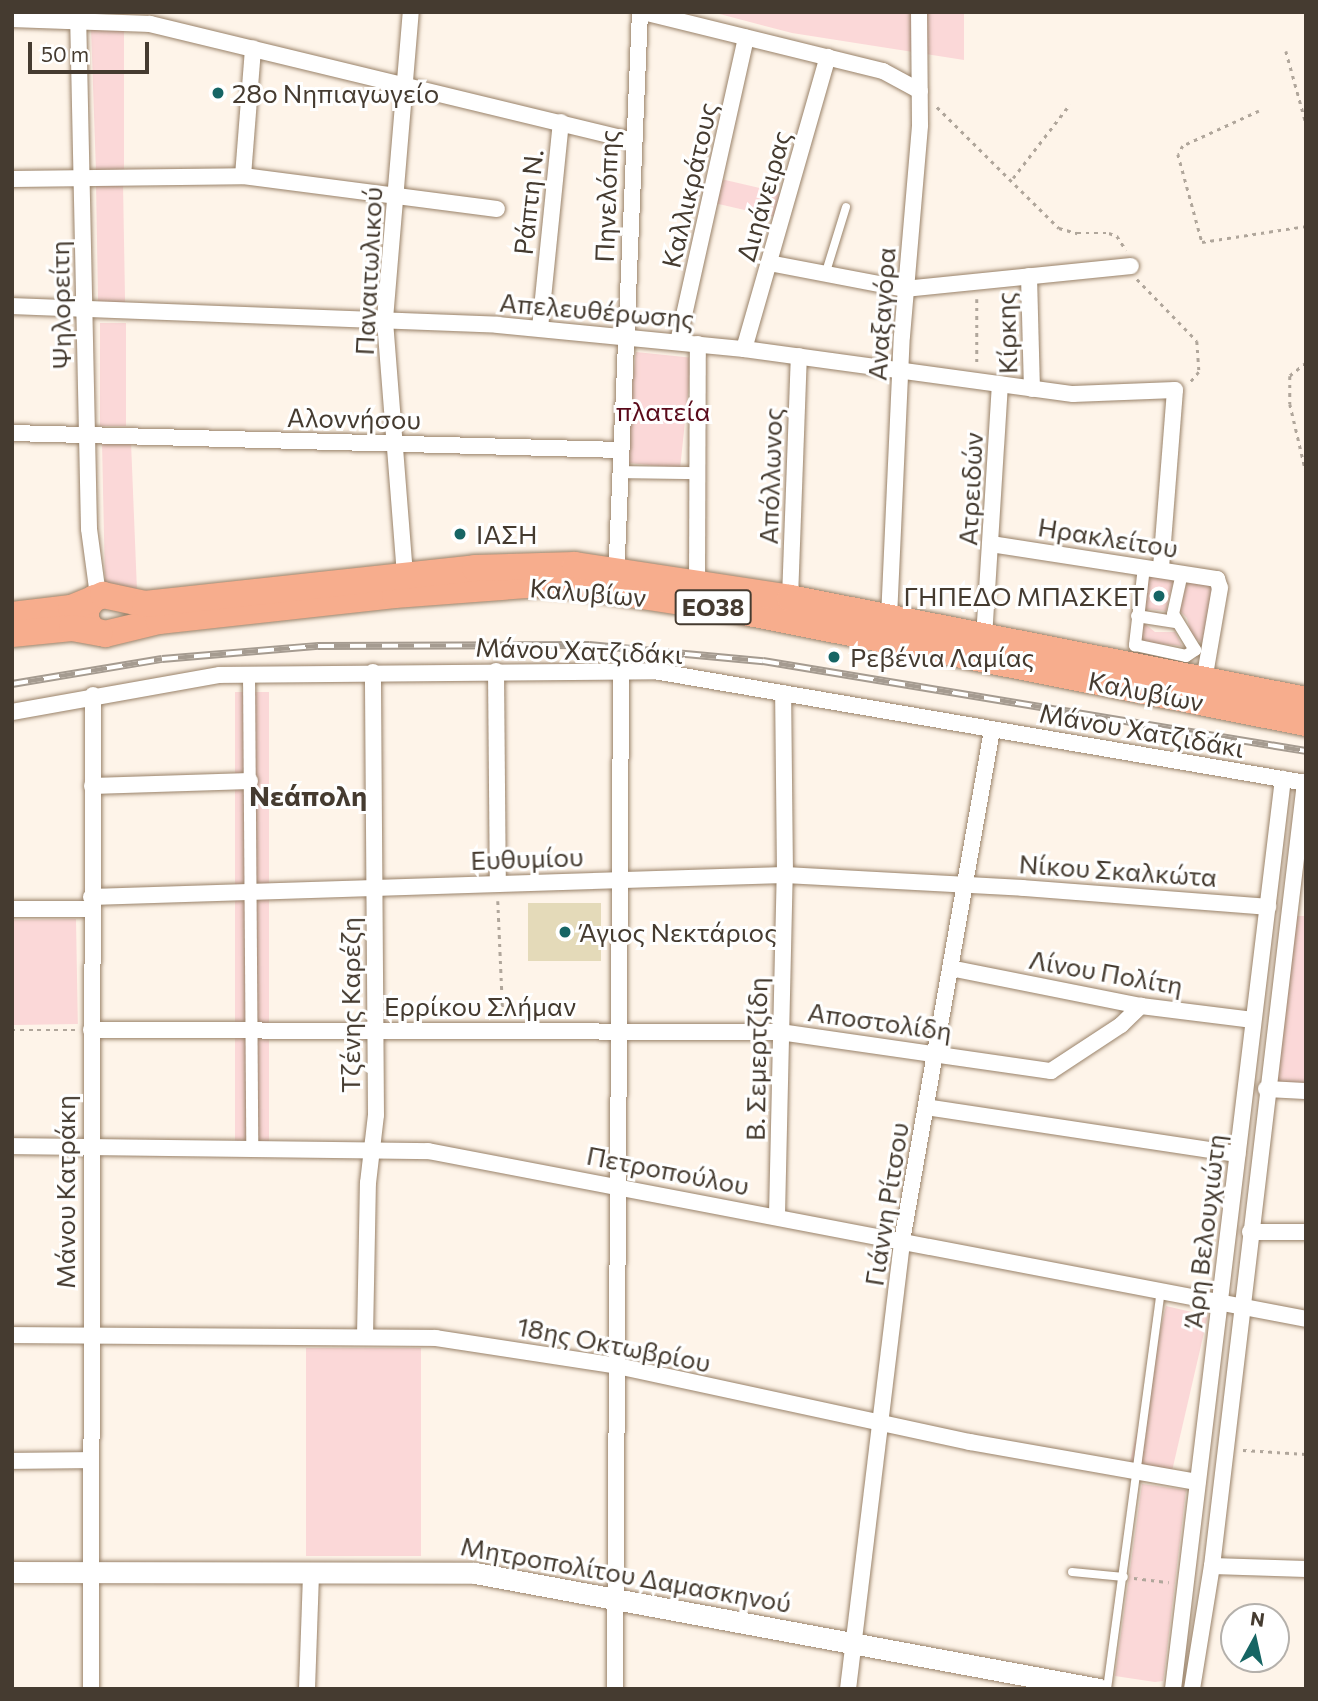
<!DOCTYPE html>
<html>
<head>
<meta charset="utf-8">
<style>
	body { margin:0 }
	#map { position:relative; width:1318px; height:1701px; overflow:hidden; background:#fef4e9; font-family:Commissioner,sans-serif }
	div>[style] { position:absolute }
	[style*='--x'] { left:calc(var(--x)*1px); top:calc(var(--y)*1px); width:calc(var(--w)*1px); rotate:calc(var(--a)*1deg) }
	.green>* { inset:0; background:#fbd8d8; transform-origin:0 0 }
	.building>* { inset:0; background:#e4dab9; transform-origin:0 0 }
	.path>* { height:2.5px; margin-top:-1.25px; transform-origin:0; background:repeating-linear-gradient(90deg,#b0a69b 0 3.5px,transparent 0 8.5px) }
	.roads { filter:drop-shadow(0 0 2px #998269) drop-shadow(0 0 2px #998269) }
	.service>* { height:8px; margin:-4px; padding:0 4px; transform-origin:4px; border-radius:4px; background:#fff }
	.pedestrian>* { height:12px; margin:-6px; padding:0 6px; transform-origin:6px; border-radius:6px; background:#fff }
	.minor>* { height:16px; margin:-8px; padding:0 8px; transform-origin:8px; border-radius:8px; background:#fff }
	.tertiary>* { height:21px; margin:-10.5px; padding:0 10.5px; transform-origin:10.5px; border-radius:10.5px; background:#fff }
	.primary>* { height:26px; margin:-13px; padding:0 13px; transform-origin:13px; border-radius:13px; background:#f7ad8d }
	.rail>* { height:8px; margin-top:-4px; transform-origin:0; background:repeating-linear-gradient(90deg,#fff 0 16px,#a59b90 0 32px); box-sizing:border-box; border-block:2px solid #a59b90 }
	.dots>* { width:19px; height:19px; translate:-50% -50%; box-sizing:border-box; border:4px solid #fff; border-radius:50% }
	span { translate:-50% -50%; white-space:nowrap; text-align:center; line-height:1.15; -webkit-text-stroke:6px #fff; paint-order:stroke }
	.shield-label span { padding:2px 5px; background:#fff; border:2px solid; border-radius:5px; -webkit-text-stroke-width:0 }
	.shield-label { font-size:24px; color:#453b30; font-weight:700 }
	.poi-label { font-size:26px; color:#453b30 }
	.left { translate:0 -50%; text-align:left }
	.right { translate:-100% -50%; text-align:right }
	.street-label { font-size:26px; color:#453b30 }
	.park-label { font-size:26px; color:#5a0a1a }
	.neighbourhood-label { font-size:28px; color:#453b30; font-weight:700 }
	.frame { position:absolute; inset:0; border:14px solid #453b30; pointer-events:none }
	.north { position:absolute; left:1220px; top:1603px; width:70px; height:70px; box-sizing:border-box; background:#fff; border:2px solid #b5b1ac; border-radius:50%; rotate:8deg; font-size:19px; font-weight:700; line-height:28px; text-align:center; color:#453b30 }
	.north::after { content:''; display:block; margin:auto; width:24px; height:32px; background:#166564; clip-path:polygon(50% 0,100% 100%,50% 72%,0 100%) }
	.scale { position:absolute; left:28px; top:42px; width:121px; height:32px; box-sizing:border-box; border:4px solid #453b30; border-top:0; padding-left:9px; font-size:21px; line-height:24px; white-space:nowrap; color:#453b30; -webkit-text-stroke:5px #fff; paint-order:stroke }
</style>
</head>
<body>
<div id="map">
	<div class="green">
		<i style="clip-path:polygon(712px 12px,964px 12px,964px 60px,792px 33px)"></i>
		<i style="clip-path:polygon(91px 28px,124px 29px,124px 170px,96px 172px)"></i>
		<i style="left:721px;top:179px;width:65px;height:25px;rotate:13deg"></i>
		<i style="left:123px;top:183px;width:120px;height:27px;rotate:89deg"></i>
		<i style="left:100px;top:323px;width:26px;height:103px"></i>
		<i style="left:636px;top:352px;width:56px;height:111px;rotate:6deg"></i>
		<i style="clip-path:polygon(102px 442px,131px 442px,137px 591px,105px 582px)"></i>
		<i style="clip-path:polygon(1147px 575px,1174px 579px,1166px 611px,1148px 609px,1144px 616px)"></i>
		<i style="clip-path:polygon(1187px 581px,1215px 587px,1205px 643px,1192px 638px,1187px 618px,1180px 611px)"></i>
		<i style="clip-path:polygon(1144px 623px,1155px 632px,1175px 632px,1182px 646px,1145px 642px,1139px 637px)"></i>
		<i style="left:269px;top:692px;width:454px;height:34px;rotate:90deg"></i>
		<i style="clip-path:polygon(1297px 916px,1306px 916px,1306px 1085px,1275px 1084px)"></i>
		<i style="left:76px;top:919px;width:105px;height:64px;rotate:89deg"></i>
		<i style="left:1166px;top:1306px;width:43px;height:161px;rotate:13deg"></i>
		<i style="left:306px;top:1348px;width:115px;height:208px"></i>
		<i style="clip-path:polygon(1142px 1484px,1186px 1490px,1164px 1675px,1163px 1681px,1155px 1682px,1115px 1676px)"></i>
	</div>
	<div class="building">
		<i style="left:528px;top:903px;width:73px;height:58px"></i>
	</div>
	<div class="path">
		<i style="--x:1286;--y:51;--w:75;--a:74.5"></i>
		<i style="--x:937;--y:107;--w:172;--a:44.8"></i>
		<i style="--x:1059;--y:228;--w:19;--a:16"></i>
		<i style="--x:1077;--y:233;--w:32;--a:0"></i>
		<i style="--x:1109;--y:233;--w:9;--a:21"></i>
		<i style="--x:1117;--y:236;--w:17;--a:57"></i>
		<i style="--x:1259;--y:111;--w:84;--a:155.3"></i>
		<i style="--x:1183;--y:146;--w:9;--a:122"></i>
		<i style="--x:1178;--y:154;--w:91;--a:74.7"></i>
		<i style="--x:1202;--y:242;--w:105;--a:-8.7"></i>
		<i style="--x:1013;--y:178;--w:93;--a:-52.4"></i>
		<i style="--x:1137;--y:279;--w:86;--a:45.9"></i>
		<i style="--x:1197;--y:341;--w:31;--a:86"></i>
		<i style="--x:1199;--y:372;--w:17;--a:130"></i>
		<i style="--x:977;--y:299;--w:67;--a:90"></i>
		<i style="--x:1306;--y:363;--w:21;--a:141"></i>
		<i style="--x:1290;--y:376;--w:28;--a:90"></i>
		<i style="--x:1290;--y:404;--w:70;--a:76.8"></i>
		<i style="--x:498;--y:901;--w:116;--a:87.5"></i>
		<i style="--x:12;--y:1030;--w:65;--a:0"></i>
		<i style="--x:1243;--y:1450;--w:63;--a:3.6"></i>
		<i style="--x:1134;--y:1578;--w:35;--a:7"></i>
	</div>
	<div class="roads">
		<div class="service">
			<i style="--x:825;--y:275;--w:71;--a:-72.8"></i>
			<i style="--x:1072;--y:1572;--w:52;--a:5.5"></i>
			<i style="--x:1107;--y:1689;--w:403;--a:-82.3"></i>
		</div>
		<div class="pedestrian">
			<i style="--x:620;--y:472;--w:76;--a:0.8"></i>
			<i style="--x:1144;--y:567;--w:79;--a:96.6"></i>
			<i style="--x:1135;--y:645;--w:52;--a:12.2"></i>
			<i style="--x:1186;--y:656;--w:11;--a:-34"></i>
			<i style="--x:1195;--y:650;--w:42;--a:-121.4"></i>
			<i style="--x:1173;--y:614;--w:42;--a:-77.6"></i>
			<i style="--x:1137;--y:616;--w:39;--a:9"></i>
			<i style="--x:249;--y:673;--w:475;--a:89.6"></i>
		</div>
		<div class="minor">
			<i style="--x:78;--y:12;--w:517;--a:88.78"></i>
			<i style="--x:89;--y:529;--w:68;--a:82.3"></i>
			<i style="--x:643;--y:12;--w:247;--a:13.8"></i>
			<i style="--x:883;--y:71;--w:42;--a:28.4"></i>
			<i style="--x:12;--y:19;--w:138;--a:2.1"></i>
			<i style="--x:150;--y:24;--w:496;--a:13.6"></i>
			<i style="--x:243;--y:176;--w:128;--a:-85.5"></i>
			<i style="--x:12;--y:179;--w:231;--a:-0.7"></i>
			<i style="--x:243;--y:176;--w:256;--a:7.4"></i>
			<i style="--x:769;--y:263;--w:138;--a:10.8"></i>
			<i style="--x:905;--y:289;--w:227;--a:-5.8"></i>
			<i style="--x:1029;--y:276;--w:113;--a:88.5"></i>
			<i style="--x:12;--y:306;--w:486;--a:2.2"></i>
			<i style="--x:498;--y:325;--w:247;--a:5.6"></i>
			<i style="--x:744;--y:349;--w:332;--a:7.8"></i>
			<i style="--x:1073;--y:394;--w:102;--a:-2.2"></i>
			<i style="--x:1175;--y:390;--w:180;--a:94.5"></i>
			<i style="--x:540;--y:328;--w:207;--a:-84.2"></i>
			<i style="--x:678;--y:342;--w:312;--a:-77.4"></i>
			<i style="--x:744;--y:349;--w:304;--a:-74"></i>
			<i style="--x:12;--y:433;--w:609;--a:1.6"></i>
			<i style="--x:991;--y:544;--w:229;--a:8.8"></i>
			<i style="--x:1217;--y:579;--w:9;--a:72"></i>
			<i style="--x:1220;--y:588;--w:94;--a:99.8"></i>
			<i style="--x:405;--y:575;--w:257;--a:-94.5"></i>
			<i style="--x:385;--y:319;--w:308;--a:-85.2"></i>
			<i style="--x:616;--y:580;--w:569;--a:-87.58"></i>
			<i style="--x:697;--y:582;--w:238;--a:-89.8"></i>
			<i style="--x:790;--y:598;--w:242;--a:-87.9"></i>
			<i style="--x:889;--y:618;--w:282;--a:-87.4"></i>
			<i style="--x:902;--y:336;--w:212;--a:-85.1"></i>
			<i style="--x:920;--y:125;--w:113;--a:-90.5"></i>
			<i style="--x:984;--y:638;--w:254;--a:-86.4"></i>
			<i style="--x:496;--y:671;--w:213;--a:89.5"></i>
			<i style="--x:12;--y:712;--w:211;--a:-10.1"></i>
			<i style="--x:220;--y:675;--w:434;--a:-0.5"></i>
			<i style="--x:654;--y:671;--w:662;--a:9.75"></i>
			<i style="--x:92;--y:786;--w:158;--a:-1.8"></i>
			<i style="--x:91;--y:897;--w:694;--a:-1.82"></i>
			<i style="--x:785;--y:875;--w:238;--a:3.1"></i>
			<i style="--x:1023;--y:888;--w:246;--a:4.4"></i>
			<i style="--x:12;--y:909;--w:79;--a:0"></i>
			<i style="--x:950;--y:968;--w:195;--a:11.3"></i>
			<i style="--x:1141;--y:1006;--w:113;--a:7.1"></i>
			<i style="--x:91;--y:1030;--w:689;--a:0.17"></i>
			<i style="--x:780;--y:1032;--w:274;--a:8.2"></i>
			<i style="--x:1051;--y:1071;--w:84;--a:-33.3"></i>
			<i style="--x:1121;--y:1025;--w:28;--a:-44"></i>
			<i style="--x:1266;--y:1089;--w:40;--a:2.9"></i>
			<i style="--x:926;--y:1107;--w:315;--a:8.6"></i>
			<i style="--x:12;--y:1146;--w:416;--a:0.7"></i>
			<i style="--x:428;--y:1151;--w:894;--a:10.83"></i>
			<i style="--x:777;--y:1215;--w:340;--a:-88.7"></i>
			<i style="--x:785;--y:875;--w:182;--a:-90.6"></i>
			<i style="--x:1250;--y:1232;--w:56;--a:0"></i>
			<i style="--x:12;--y:1335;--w:424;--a:0.4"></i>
			<i style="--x:436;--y:1338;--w:184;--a:8.7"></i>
			<i style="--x:618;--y:1366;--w:360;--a:12.2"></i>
			<i style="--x:970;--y:1442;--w:231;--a:10"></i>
			<i style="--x:365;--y:1336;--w:153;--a:-88.9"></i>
			<i style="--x:368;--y:1183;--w:68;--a:-83.3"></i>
			<i style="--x:376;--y:1115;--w:443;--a:-90.4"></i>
			<i style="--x:12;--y:1461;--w:78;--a:-0.7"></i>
			<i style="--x:1212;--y:1566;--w:94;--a:1.8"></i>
			<i style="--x:91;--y:1689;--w:994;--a:-89.88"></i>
			<i style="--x:307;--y:1689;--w:117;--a:-88"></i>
			<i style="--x:615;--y:1689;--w:1018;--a:-89.66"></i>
			<i style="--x:848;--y:1689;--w:451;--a:-83.1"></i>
			<i style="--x:902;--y:1241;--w:519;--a:-80.01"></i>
			<i style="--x:1173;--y:1689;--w:917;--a:-83.11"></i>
			<i style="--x:1192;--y:1689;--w:125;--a:-80.8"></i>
			<i style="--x:1212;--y:1566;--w:789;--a:-83.23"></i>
		</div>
		<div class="tertiary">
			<i style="--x:12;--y:1572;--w:463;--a:0.1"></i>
			<i style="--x:475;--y:1573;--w:635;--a:10.53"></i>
		</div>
		<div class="primary">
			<i style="--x:94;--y:598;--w:14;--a:126"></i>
			<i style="--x:86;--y:609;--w:11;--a:90"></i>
			<i style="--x:86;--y:620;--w:12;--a:59"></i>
			<i style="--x:92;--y:630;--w:14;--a:17"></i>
			<i style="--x:105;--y:634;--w:56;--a:-13.5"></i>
			<i style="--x:159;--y:621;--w:237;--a:-6.3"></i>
			<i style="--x:395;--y:595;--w:145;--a:-4.3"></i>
			<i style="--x:540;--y:584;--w:37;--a:3"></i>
			<i style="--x:577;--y:586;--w:159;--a:8.7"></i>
			<i style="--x:734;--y:610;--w:583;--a:11.18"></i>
			<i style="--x:12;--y:615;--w:59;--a:-6.8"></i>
			<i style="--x:71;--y:608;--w:35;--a:-22"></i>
			<i style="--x:103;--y:595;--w:43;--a:12.1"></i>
			<i style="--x:145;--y:604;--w:332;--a:-6.2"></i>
			<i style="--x:475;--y:568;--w:100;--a:-1.7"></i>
			<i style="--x:575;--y:565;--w:218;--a:8.7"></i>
			<i style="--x:790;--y:598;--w:526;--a:11.18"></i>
			<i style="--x:12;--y:634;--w:60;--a:-5.7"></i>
			<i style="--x:72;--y:628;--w:28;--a:10"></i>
		</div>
	</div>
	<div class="rail">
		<i style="--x:12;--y:684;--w:152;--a:-9.5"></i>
		<i style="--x:162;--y:659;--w:157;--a:-4.8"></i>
		<i style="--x:318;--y:646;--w:271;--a:-0.2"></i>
		<i style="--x:589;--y:645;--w:175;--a:5.3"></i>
		<i style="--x:763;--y:661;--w:550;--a:9.41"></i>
	</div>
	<div class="dots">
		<i style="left:218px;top:93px;background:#166564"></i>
		<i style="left:460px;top:534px;background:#166564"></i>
		<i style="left:1159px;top:596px;background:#166564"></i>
		<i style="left:834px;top:657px;background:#166564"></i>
		<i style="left:565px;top:932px;background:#166564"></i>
	</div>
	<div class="shield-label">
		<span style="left:713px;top:607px">ΕΟ38</span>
	</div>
	<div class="poi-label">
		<span class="left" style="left:232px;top:93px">28ο Νηπιαγωγείο</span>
		<span class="left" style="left:476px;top:534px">ΙΑΣΗ</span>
		<span class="right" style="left:1145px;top:596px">ΓΗΠΕΔΟ ΜΠΑΣΚΕΤ</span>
		<span class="left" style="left:850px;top:657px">Ρεβένια Λαμίας</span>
		<span class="left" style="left:579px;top:932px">Άγιος Νεκτάριος</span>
	</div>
	<div class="street-label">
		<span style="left:689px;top:185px;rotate:-77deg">Καλλικράτους</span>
		<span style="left:606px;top:196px;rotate:-88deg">Πηνελόπης</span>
		<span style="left:763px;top:196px;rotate:-74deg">Διηάνειρας</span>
		<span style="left:528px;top:202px;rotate:-84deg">Ράπτη Ν.</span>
		<span style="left:368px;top:271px;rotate:-87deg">Παναιτωλικού</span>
		<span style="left:60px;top:305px;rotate:-91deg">Ψηλορείτη</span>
		<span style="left:597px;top:310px;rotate:5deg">Απελευθέρωσης</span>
		<span style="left:881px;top:314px;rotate:-86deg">Αναξαγόρα</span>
		<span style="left:1006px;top:333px;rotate:-92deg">Κίρκης</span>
		<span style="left:354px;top:418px;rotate:1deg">Αλοννήσου</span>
		<span style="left:770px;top:476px;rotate:-88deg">Απόλλωνος</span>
		<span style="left:970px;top:489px;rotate:-87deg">Ατρειδών</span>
		<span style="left:1108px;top:537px;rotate:9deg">Ηρακλείτου</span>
		<span style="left:588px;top:592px;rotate:5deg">Καλυβίων</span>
		<span style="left:579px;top:650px;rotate:2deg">Μάνου Χατζιδάκι</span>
		<span style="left:1146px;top:691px;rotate:11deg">Καλυβίων</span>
		<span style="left:1142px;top:730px;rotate:10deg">Μάνου Χατζιδάκι</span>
		<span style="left:527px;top:858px;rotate:-2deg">Ευθυμίου</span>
		<span style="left:1118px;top:870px;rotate:4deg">Νίκου Σκαλκώτα</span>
		<span style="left:1106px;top:972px;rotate:10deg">Λίνου Πολίτη</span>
		<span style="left:350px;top:1005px;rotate:-90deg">Τζένης Καρέζη</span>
		<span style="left:480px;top:1006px">Ερρίκου Σλήμαν</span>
		<span style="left:880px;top:1021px;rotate:8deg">Αποστολίδη</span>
		<span style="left:756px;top:1059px;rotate:-89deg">Β. Σεμερτζίδη</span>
		<span style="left:668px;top:1170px;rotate:11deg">Πετροπούλου</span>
		<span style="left:65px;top:1192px;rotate:-90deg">Μάνου Κατράκη</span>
		<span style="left:886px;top:1204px;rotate:-81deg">Γιάννη Ρίτσου</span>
		<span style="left:1204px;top:1231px;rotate:-83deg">Άρη Βελουχιώτη</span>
		<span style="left:614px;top:1344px;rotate:11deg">18ης Οκτωβρίου</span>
		<span style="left:626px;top:1574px;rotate:10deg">Μητροπολίτου Δαμασκηνού</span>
	</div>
	<div class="park-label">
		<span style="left:663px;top:411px">πλατεία</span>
	</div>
	<div class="neighbourhood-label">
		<span style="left:308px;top:795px">Νεάπολη</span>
	</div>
	<div class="frame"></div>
	<div class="north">N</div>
	<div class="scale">50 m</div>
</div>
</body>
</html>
